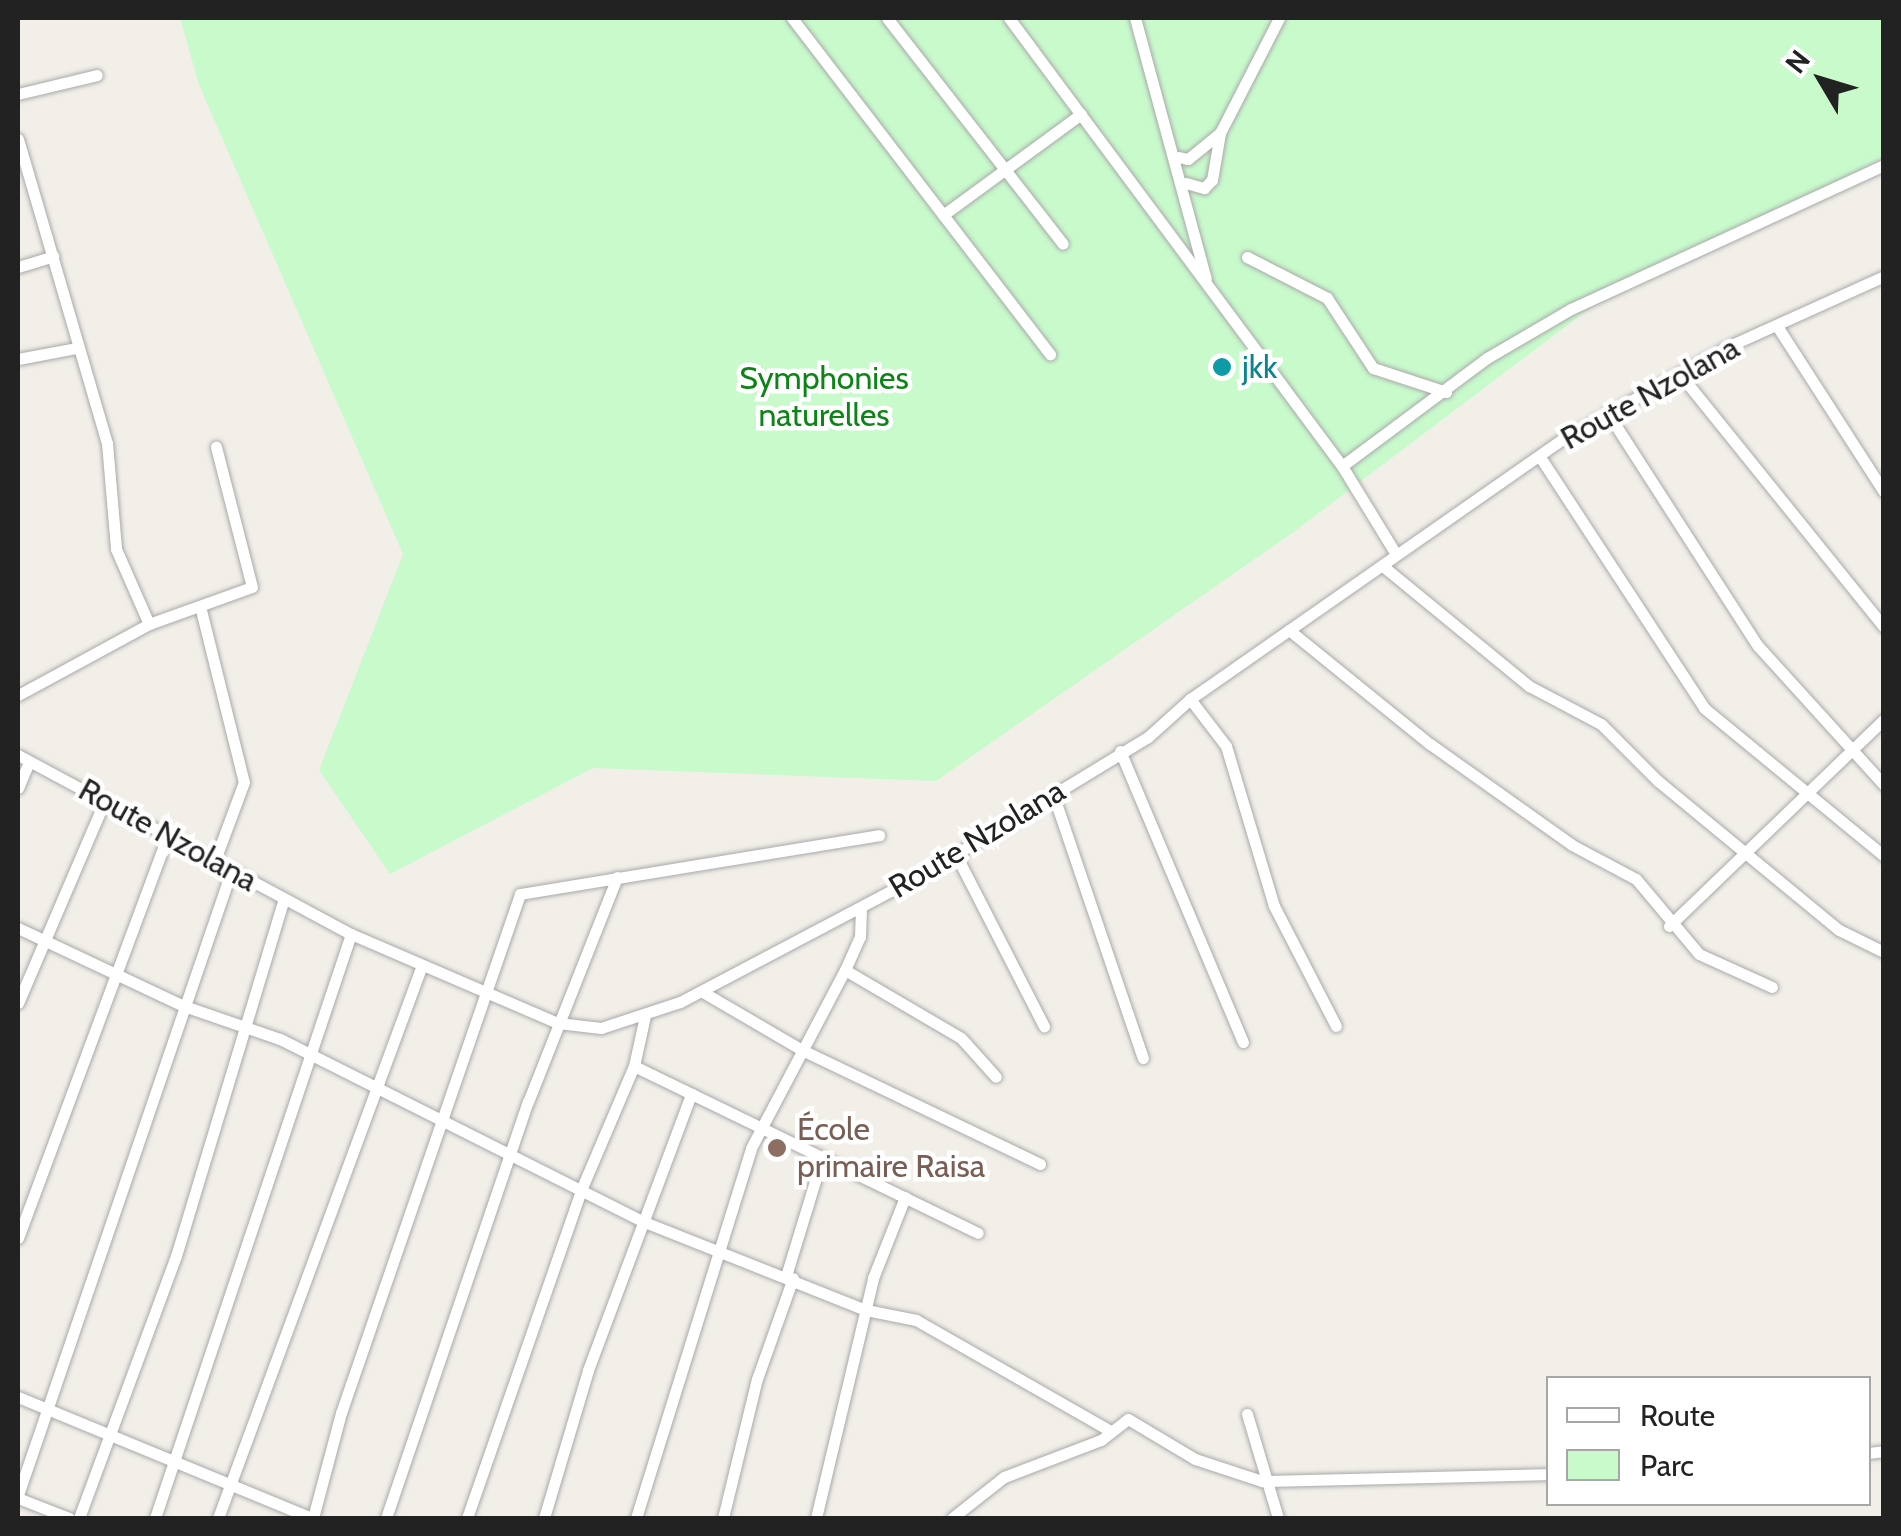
<!DOCTYPE html>
<html>
<head>
<meta charset="utf-8">
<style>
	body { margin:0 }
	#map { position:relative; width:1901px; height:1536px; overflow:hidden; background:#f2efe9; font-family:Cabin,sans-serif }
	div>[style] { position:absolute }
	[style*='--x'] { left:calc(var(--x)*1px); top:calc(var(--y)*1px); width:calc(var(--w)*1px); rotate:calc(var(--a)*1deg) }
	.park>* { inset:0; background:#c8facc }
	.roads { filter:drop-shadow(0 0 2px #a9a9a9) drop-shadow(0 0 2px #a9a9a9) }
	.minor>* { height:11px; margin:-5.5px; padding:0 5.5px; transform-origin:5.5px; border-radius:5.5px; background:#fff }
	.dots>* { width:28px; height:28px; translate:-50% -50%; box-sizing:border-box; border:5px solid #fff; border-radius:50% }
	span { translate:-50% -50%; white-space:nowrap; text-align:center; line-height:1.15; -webkit-text-stroke:9px #fff; paint-order:stroke }
	.culture-label { font-size:32px; color:#0d838f }
	.left { translate:0 -50%; text-align:left }
	.park-label { font-size:32px; color:#0c8416 }
	.street-label { font-size:32px; color:#222 }
	.education-label { font-size:32px; color:#785e54 }
	.frame { position:absolute; inset:0; border:20px solid #222; pointer-events:none }
	.legend { position:absolute; left:1546px; top:1376px; width:325px; height:130px; box-sizing:border-box; background:#fff; border:2px solid #a7a7a7; margin:0; padding:12px 18px; list-style:none; font-size:30px; color:#222 }
	.legend li { display:flex; align-items:center; gap:20px; height:50px }
	.legend b { width:50px; border:2px solid #a7a7a7 }
	.north { position:absolute; left:1771px; top:30px; width:100px; height:100px; -webkit-text-stroke:8px #fff; paint-order:stroke; rotate:308deg; font-size:28px; font-weight:700; line-height:40px; text-align:center; color:#222 }
	.north::after { content:''; display:block; margin:auto; width:35px; height:45px; background:#222; clip-path:polygon(50% 0,100% 100%,50% 72%,0 100%) }
</style>
</head>
<body>
<div id="map">
	<div class="park">
		<i style="clip-path:polygon(180px 18px,1883px 18px,1883px 158px,1589px 309px,1295px 531px,936px 781px,593px 768px,390px 874px,319px 770px,403px 554px,199px 85px)"></i>
	</div>
	<div class="roads">
		<div class="minor">
			<i style="--x:792;--y:18;--w:424;--a:52.5"></i>
			<i style="--x:887;--y:18;--w:286;--a:52.1"></i>
			<i style="--x:1009;--y:18;--w:558;--a:53.38"></i>
			<i style="--x:1342;--y:466;--w:103;--a:58.5"></i>
			<i style="--x:1135;--y:18;--w:270;--a:74.8"></i>
			<i style="--x:18;--y:94;--w:81;--a:-13.5"></i>
			<i style="--x:18;--y:139;--w:317;--a:73.7"></i>
			<i style="--x:107;--y:443;--w:106;--a:85.1"></i>
			<i style="--x:116;--y:549;--w:82;--a:66.3"></i>
			<i style="--x:149;--y:624;--w:149;--a:151.5"></i>
			<i style="--x:1179;--y:157;--w:9;--a:13"></i>
			<i style="--x:1188;--y:159;--w:41;--a:-39.1"></i>
			<i style="--x:1186;--y:183;--w:19;--a:16"></i>
			<i style="--x:1204;--y:188;--w:11;--a:-45"></i>
			<i style="--x:1212;--y:180;--w:48;--a:-80.3"></i>
			<i style="--x:1220;--y:133;--w:129;--a:-62.8"></i>
			<i style="--x:943;--y:215;--w:171;--a:-36.2"></i>
			<i style="--x:1247;--y:257;--w:90;--a:27.1"></i>
			<i style="--x:1327;--y:298;--w:84;--a:56.7"></i>
			<i style="--x:1373;--y:368;--w:77;--a:18.2"></i>
			<i style="--x:18;--y:267;--w:37;--a:-17"></i>
			<i style="--x:1777;--y:326;--w:197;--a:57.2"></i>
			<i style="--x:18;--y:359;--w:60;--a:-10.6"></i>
			<i style="--x:1679;--y:373;--w:326;--a:51.1"></i>
			<i style="--x:1607;--y:412;--w:278;--a:57.2"></i>
			<i style="--x:1758;--y:646;--w:188;--a:47.8"></i>
			<i style="--x:1540;--y:457;--w:300;--a:56.8"></i>
			<i style="--x:1704;--y:708;--w:233;--a:39.4"></i>
			<i style="--x:1342;--y:466;--w:181;--a:-36.7"></i>
			<i style="--x:1487;--y:358;--w:97;--a:-30.3"></i>
			<i style="--x:1571;--y:309;--w:345;--a:-24.7"></i>
			<i style="--x:1384;--y:567;--w:188;--a:39.4"></i>
			<i style="--x:1529;--y:686;--w:81;--a:27.8"></i>
			<i style="--x:1601;--y:724;--w:81;--a:45"></i>
			<i style="--x:1658;--y:781;--w:234;--a:39.5"></i>
			<i style="--x:1839;--y:930;--w:50;--a:26.1"></i>
			<i style="--x:201;--y:610;--w:177;--a:76"></i>
			<i style="--x:244;--y:782;--w:83;--a:110.4"></i>
			<i style="--x:149;--y:624;--w:109;--a:-19.8"></i>
			<i style="--x:252;--y:587;--w:145;--a:-104.4"></i>
			<i style="--x:1289;--y:630;--w:181;--a:39"></i>
			<i style="--x:1430;--y:744;--w:174;--a:35.4"></i>
			<i style="--x:1572;--y:845;--w:72;--a:28"></i>
			<i style="--x:1636;--y:879;--w:98;--a:50"></i>
			<i style="--x:1699;--y:954;--w:80;--a:24.3"></i>
			<i style="--x:1190;--y:699;--w:59;--a:52.5"></i>
			<i style="--x:1226;--y:746;--w:167;--a:73.3"></i>
			<i style="--x:1274;--y:906;--w:135;--a:62.7"></i>
			<i style="--x:1120;--y:751;--w:316;--a:67.1"></i>
			<i style="--x:18;--y:755;--w:378;--a:28.3"></i>
			<i style="--x:351;--y:934;--w:225;--a:23.3"></i>
			<i style="--x:558;--y:1023;--w:43;--a:6.6"></i>
			<i style="--x:601;--y:1028;--w:83;--a:-18.2"></i>
			<i style="--x:680;--y:1002;--w:283;--a:-27.8"></i>
			<i style="--x:930;--y:870;--w:255;--a:-31.4"></i>
			<i style="--x:1148;--y:737;--w:57;--a:-42.1"></i>
			<i style="--x:1190;--y:699;--w:458;--a:-34.9"></i>
			<i style="--x:1566;--y:437;--w:184;--a:-29.2"></i>
			<i style="--x:1727;--y:347;--w:172;--a:-24.3"></i>
			<i style="--x:18;--y:788;--w:28;--a:-67"></i>
			<i style="--x:1053;--y:794;--w:279;--a:71.2"></i>
			<i style="--x:955;--y:853;--w:195;--a:62.8"></i>
			<i style="--x:1669;--y:926;--w:298;--a:-43.9"></i>
			<i style="--x:18;--y:928;--w:183;--a:25.2"></i>
			<i style="--x:184;--y:1006;--w:102;--a:19"></i>
			<i style="--x:280;--y:1039;--w:405;--a:26.7"></i>
			<i style="--x:642;--y:1221;--w:241;--a:21.7"></i>
			<i style="--x:866;--y:1310;--w:51;--a:11.3"></i>
			<i style="--x:916;--y:1320;--w:222;--a:29.7"></i>
			<i style="--x:845;--y:970;--w:134;--a:30.4"></i>
			<i style="--x:961;--y:1038;--w:52;--a:48.1"></i>
			<i style="--x:701;--y:991;--w:117;--a:30.3"></i>
			<i style="--x:802;--y:1050;--w:264;--a:25.6"></i>
			<i style="--x:18;--y:1003;--w:221;--a:-66.8"></i>
			<i style="--x:634;--y:1066;--w:382;--a:25.9"></i>
			<i style="--x:18;--y:1238;--w:431;--a:-69.6"></i>
			<i style="--x:786;--y:1276;--w:123;--a:-73"></i>
			<i style="--x:18;--y:1397;--w:317;--a:22.4"></i>
			<i style="--x:1247;--y:1414;--w:109;--a:73.4"></i>
			<i style="--x:1868;--y:1453;--w:16;--a:-7"></i>
			<i style="--x:18;--y:1495;--w:662;--a:-71.13"></i>
			<i style="--x:18;--y:1498;--w:55;--a:21.4"></i>
			<i style="--x:79;--y:1518;--w:279;--a:-69.7"></i>
			<i style="--x:176;--y:1256;--w:373;--a:-73.2"></i>
			<i style="--x:155;--y:1518;--w:616;--a:-71.45"></i>
			<i style="--x:218;--y:1518;--w:589;--a:-69.75"></i>
			<i style="--x:313;--y:1518;--w:109;--a:-75.1"></i>
			<i style="--x:341;--y:1413;--w:549;--a:-70.97"></i>
			<i style="--x:520;--y:894;--w:364;--a:-9.3"></i>
			<i style="--x:386;--y:1518;--w:440;--a:-71.2"></i>
			<i style="--x:528;--y:1102;--w:242;--a:-68.4"></i>
			<i style="--x:467;--y:1518;--w:347;--a:-70.8"></i>
			<i style="--x:581;--y:1190;--w:135;--a:-66.9"></i>
			<i style="--x:634;--y:1066;--w:51;--a:-77.6"></i>
			<i style="--x:544;--y:1518;--w:154;--a:-73.4"></i>
			<i style="--x:588;--y:1370;--w:295;--a:-69.5"></i>
			<i style="--x:636;--y:1518;--w:387;--a:-72.7"></i>
			<i style="--x:751;--y:1148;--w:201;--a:-62.2"></i>
			<i style="--x:845;--y:970;--w:36;--a:-66"></i>
			<i style="--x:860;--y:937;--w:28;--a:-88"></i>
			<i style="--x:723;--y:1518;--w:143;--a:-76.3"></i>
			<i style="--x:757;--y:1379;--w:107;--a:-70.4"></i>
			<i style="--x:816;--y:1518;--w:247;--a:-76.6"></i>
			<i style="--x:873;--y:1278;--w:87;--a:-68.4"></i>
			<i style="--x:952;--y:1518;--w:66;--a:-38.3"></i>
			<i style="--x:1004;--y:1477;--w:104;--a:-20.9"></i>
			<i style="--x:1101;--y:1440;--w:34;--a:-38"></i>
			<i style="--x:1128;--y:1419;--w:78;--a:30.8"></i>
			<i style="--x:1195;--y:1459;--w:71;--a:18.2"></i>
			<i style="--x:1262;--y:1481;--w:286;--a:-1.4"></i>
		</div>
	</div>
	<div class="dots">
		<i style="left:1222px;top:367px;background:#0f9aa8"></i>
		<i style="left:777px;top:1148px;background:#8d6e63"></i>
	</div>
	<div class="culture-label">
		<span class="left" style="left:1242px;top:367px">jkk</span>
	</div>
	<div class="park-label">
		<span style="left:824px;top:397px">Symphonies<br>naturelles</span>
	</div>
	<div class="street-label">
		<span style="left:1650px;top:393px;rotate:-29deg">Route Nzolana</span>
		<span style="left:168px;top:835px;rotate:29deg">Route Nzolana</span>
		<span style="left:977px;top:839px;rotate:-31deg">Route Nzolana</span>
	</div>
	<div class="education-label">
		<span class="left" style="left:797px;top:1148px">École<br>primaire Raisa</span>
	</div>
	<div class="frame"></div>
	<ul class="legend">
	<li><b style="height:12px;background:#fff"></b>Route</li>
	<li><b style="height:28px;background:#c8facc"></b>Parc</li>
	</ul>
	<div class="north">N</div>
</div>
</body>
</html>
